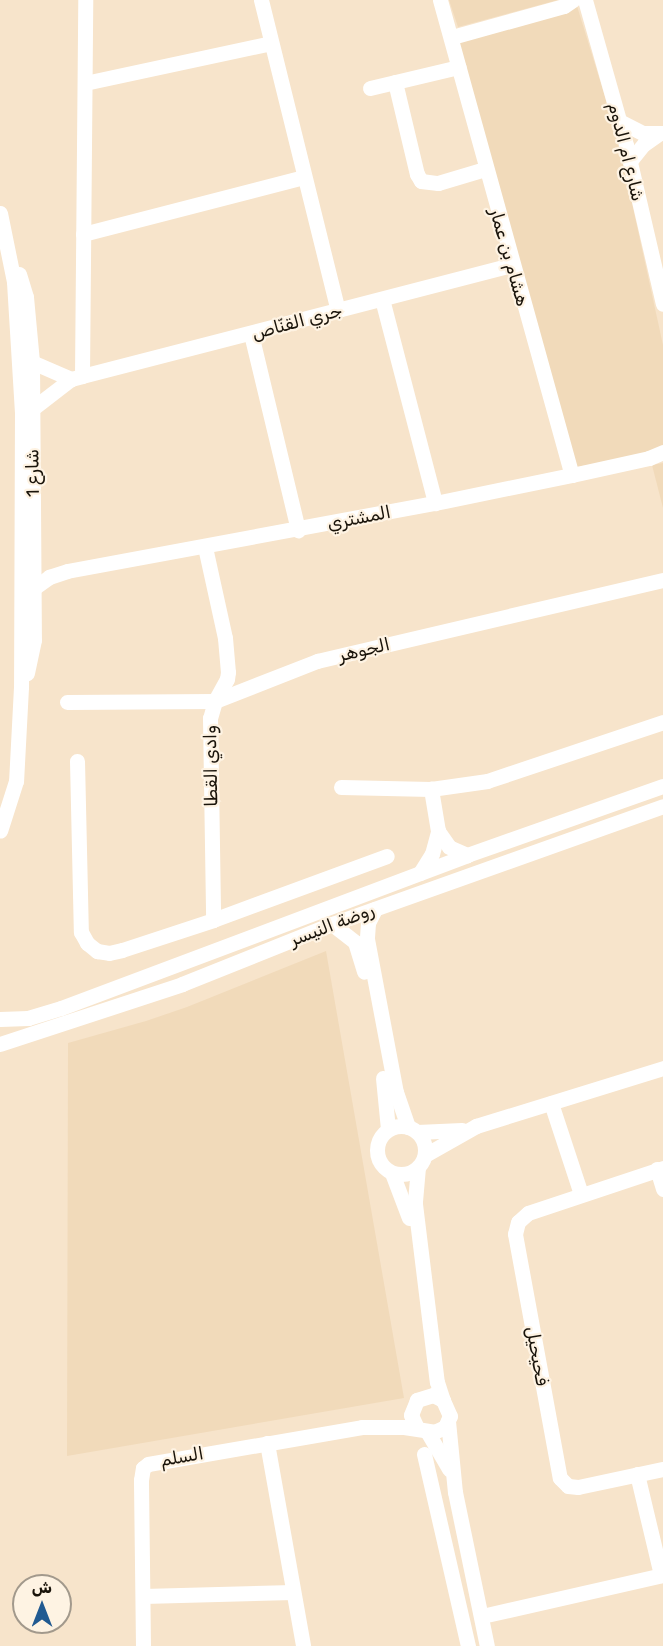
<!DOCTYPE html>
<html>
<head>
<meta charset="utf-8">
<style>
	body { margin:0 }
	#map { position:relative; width:663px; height:1646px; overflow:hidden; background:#f7e4cb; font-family:Rubik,Vazirmatn,sans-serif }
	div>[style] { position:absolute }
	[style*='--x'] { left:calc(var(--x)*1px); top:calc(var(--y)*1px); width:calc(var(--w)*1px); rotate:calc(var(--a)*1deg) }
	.built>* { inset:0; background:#f1daba }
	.minor>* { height:15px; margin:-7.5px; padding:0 7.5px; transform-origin:7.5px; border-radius:7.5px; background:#fff }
	.minor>.ring { margin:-7.5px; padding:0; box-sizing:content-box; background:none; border:15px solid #fff; border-radius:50% }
	span { translate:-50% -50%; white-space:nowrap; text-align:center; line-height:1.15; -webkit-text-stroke:4.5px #fef3e3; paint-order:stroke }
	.street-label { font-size:18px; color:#19130a }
	.north { position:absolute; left:12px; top:1574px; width:60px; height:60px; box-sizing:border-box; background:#fef3e3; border:2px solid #a2998c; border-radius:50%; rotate:0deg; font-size:16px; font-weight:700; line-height:24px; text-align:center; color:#19130a }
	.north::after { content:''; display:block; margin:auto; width:21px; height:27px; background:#215a91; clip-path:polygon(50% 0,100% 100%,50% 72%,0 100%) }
</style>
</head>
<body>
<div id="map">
	<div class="built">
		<i style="clip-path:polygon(449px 0,558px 0,458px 27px)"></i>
		<i style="clip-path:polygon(577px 6px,618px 139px,663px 345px,663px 446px,626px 459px,575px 467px,458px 40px)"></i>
		<i style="clip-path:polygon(663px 463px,663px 508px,652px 465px)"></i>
		<i style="clip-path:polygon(326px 951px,404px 1398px,67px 1456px,68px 1043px,146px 1021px,187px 1007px)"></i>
	</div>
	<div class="minor">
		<i style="--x:261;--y:0;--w:320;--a:76.1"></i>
		<i style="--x:440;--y:0;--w:493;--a:74.5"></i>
		<i style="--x:585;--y:0;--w:151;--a:74.2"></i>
		<i style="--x:626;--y:145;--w:163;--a:76.9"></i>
		<i style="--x:452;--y:37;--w:116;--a:-15.5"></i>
		<i style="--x:564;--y:6;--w:11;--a:-34"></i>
		<i style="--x:395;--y:82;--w:95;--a:76.6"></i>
		<i style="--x:417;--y:174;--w:8;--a:60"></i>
		<i style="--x:421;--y:181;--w:17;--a:7"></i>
		<i style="--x:438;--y:183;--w:49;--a:-16.6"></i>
		<i style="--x:85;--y:83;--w:190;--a:-12.1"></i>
		<i style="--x:370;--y:88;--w:91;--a:-13.3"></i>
		<i style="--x:619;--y:121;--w:27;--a:27"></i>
		<i style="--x:643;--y:133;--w:20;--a:0"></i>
		<i style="--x:630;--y:161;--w:22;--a:-51"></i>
		<i style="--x:644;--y:144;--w:19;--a:-35"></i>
		<i style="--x:0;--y:213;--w:70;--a:78.5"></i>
		<i style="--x:14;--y:282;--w:130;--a:86.5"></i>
		<i style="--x:22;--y:412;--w:275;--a:90.2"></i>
		<i style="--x:21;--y:687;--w:94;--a:93"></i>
		<i style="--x:16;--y:781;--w:52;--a:107.7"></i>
		<i style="--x:83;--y:234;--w:227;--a:-14.5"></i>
		<i style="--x:19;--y:274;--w:24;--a:73"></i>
		<i style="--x:26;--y:297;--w:65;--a:84.7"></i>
		<i style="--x:32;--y:362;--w:278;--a:89.6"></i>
		<i style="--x:34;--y:640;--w:34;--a:102"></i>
		<i style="--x:382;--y:299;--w:211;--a:75.4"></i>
		<i style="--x:251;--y:334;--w:202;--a:76.5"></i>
		<i style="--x:32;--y:362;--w:43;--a:23.6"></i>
		<i style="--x:82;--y:376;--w:376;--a:-89.5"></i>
		<i style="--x:32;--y:409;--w:49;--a:-37.6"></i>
		<i style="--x:71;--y:379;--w:11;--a:-15"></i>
		<i style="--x:82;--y:376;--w:443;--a:-14.5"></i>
		<i style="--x:205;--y:547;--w:93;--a:77.6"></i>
		<i style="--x:225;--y:638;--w:34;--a:85"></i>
		<i style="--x:228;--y:672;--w:7;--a:98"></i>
		<i style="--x:227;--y:679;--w:25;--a:119"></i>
		<i style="--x:215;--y:701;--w:18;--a:106"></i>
		<i style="--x:210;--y:718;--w:202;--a:89.1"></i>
		<i style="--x:34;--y:588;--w:19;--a:-36"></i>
		<i style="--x:49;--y:577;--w:19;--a:-18"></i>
		<i style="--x:67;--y:571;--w:374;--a:-10.5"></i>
		<i style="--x:435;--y:503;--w:140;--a:-11.6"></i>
		<i style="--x:572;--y:475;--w:79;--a:-12.4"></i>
		<i style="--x:649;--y:458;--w:15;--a:-23"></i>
		<i style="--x:67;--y:702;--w:148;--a:-0.4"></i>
		<i style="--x:215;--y:701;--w:110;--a:-21.4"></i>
		<i style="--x:317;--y:661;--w:355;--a:-13.2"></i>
		<i style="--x:77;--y:761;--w:171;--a:88.7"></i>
		<i style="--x:81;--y:932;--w:13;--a:61"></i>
		<i style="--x:87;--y:943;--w:13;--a:39"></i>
		<i style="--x:97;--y:951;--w:12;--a:9"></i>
		<i style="--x:109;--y:953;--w:13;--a:-13"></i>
		<i style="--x:122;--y:950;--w:96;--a:-18.2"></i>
		<i style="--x:213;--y:920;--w:185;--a:-20.2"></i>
		<i style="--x:341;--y:787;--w:90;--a:1.3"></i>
		<i style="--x:431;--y:789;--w:57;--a:-8.1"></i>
		<i style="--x:487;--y:781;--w:186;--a:-18.5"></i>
		<i style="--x:438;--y:831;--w:19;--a:55"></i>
		<i style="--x:449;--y:847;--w:20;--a:24"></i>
		<i style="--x:420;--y:873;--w:22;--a:-58"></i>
		<i style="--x:432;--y:854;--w:24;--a:-75"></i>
		<i style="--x:438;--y:831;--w:43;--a:-99.5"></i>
		<i style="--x:375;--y:909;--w:16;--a:117"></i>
		<i style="--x:368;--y:923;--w:16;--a:94"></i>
		<i style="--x:367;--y:939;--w:156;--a:79.3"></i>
		<i style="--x:396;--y:1092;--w:37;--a:71"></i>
		<i style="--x:332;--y:924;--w:29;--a:38"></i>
		<i style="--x:355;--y:942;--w:31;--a:73"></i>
		<i style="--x:0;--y:1019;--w:28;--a:-2"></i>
		<i style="--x:28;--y:1018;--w:34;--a:-17"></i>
		<i style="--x:61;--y:1008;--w:434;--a:-20.6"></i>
		<i style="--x:467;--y:855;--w:208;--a:-19.4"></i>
		<i style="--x:0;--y:1044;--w:192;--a:-18.2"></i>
		<i style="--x:182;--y:984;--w:162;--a:-21.8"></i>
		<i style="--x:332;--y:924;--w:351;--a:-19.6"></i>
		<i style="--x:383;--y:1078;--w:51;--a:84.4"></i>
		<i style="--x:551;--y:1103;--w:96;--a:71.8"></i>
		<i class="ring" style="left:377px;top:1126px;width:33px;height:33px"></i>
		<i style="--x:417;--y:1132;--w:45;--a:-2.5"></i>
		<i style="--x:425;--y:1155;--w:59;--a:-29.6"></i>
		<i style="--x:476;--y:1126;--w:196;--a:-17.2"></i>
		<i style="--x:418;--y:1167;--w:37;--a:95"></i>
		<i style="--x:415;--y:1204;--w:179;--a:83"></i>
		<i style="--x:437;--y:1382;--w:19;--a:72"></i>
		<i style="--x:663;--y:1168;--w:142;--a:161.6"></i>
		<i style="--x:528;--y:1213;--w:13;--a:138"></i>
		<i style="--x:518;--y:1222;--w:12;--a:104"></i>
		<i style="--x:515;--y:1234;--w:248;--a:79.6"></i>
		<i style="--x:560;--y:1478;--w:11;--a:45"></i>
		<i style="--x:568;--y:1486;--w:10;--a:6"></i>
		<i style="--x:578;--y:1487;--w:87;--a:-12"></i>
		<i style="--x:657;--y:1169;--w:21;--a:73"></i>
		<i style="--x:392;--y:1173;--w:48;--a:69.3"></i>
		<i style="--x:448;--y:1421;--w:71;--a:84.4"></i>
		<i style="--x:455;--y:1492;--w:157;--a:78.3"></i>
		<i style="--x:428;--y:1433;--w:42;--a:59.7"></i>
		<i style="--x:267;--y:1443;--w:206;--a:79.9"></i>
		<i style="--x:424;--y:1454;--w:197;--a:77.1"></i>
		<i style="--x:637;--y:1474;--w:104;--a:76.6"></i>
		<i style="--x:143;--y:1596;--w:150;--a:-1.5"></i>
		<i style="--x:482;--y:1616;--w:186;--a:-12.8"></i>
		<i style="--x:143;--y:1646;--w:166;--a:-90.7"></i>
		<i style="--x:141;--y:1480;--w:12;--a:-81"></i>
		<i style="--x:143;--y:1468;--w:6;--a:-39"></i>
		<i style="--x:148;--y:1464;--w:217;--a:-9.8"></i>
		<i style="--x:362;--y:1427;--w:42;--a:0"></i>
		<i style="--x:404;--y:1427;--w:30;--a:9"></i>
		<i style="--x:434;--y:1432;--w:12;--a:-24"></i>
		<i style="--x:445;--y:1427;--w:12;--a:-66"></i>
		<i style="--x:450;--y:1416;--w:17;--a:-114"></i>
		<i style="--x:443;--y:1400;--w:11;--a:-153"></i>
		<i style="--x:433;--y:1395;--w:17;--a:163"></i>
		<i style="--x:417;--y:1400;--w:16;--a:112"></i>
		<i style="--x:411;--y:1415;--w:14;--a:65"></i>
	</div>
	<div class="street-label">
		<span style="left:626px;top:152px;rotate:76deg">شارع ام الدوم</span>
		<span style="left:509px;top:257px;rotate:74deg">هشام بن عمار</span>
		<span style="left:297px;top:322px;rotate:-15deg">جري القنّاص</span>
		<span style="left:33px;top:473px;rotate:-91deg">شارع 1</span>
		<span style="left:359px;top:518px;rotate:-11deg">المشتري</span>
		<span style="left:364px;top:650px;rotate:-13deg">الجوهر</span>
		<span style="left:211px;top:766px;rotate:-91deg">وادي القطا</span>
		<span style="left:332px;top:925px;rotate:-21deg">روضة النيسر</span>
		<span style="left:537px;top:1356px;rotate:80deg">فحيحيل</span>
		<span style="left:182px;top:1457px;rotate:-10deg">السلم</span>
	</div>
	<div class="north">ش</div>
</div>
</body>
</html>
